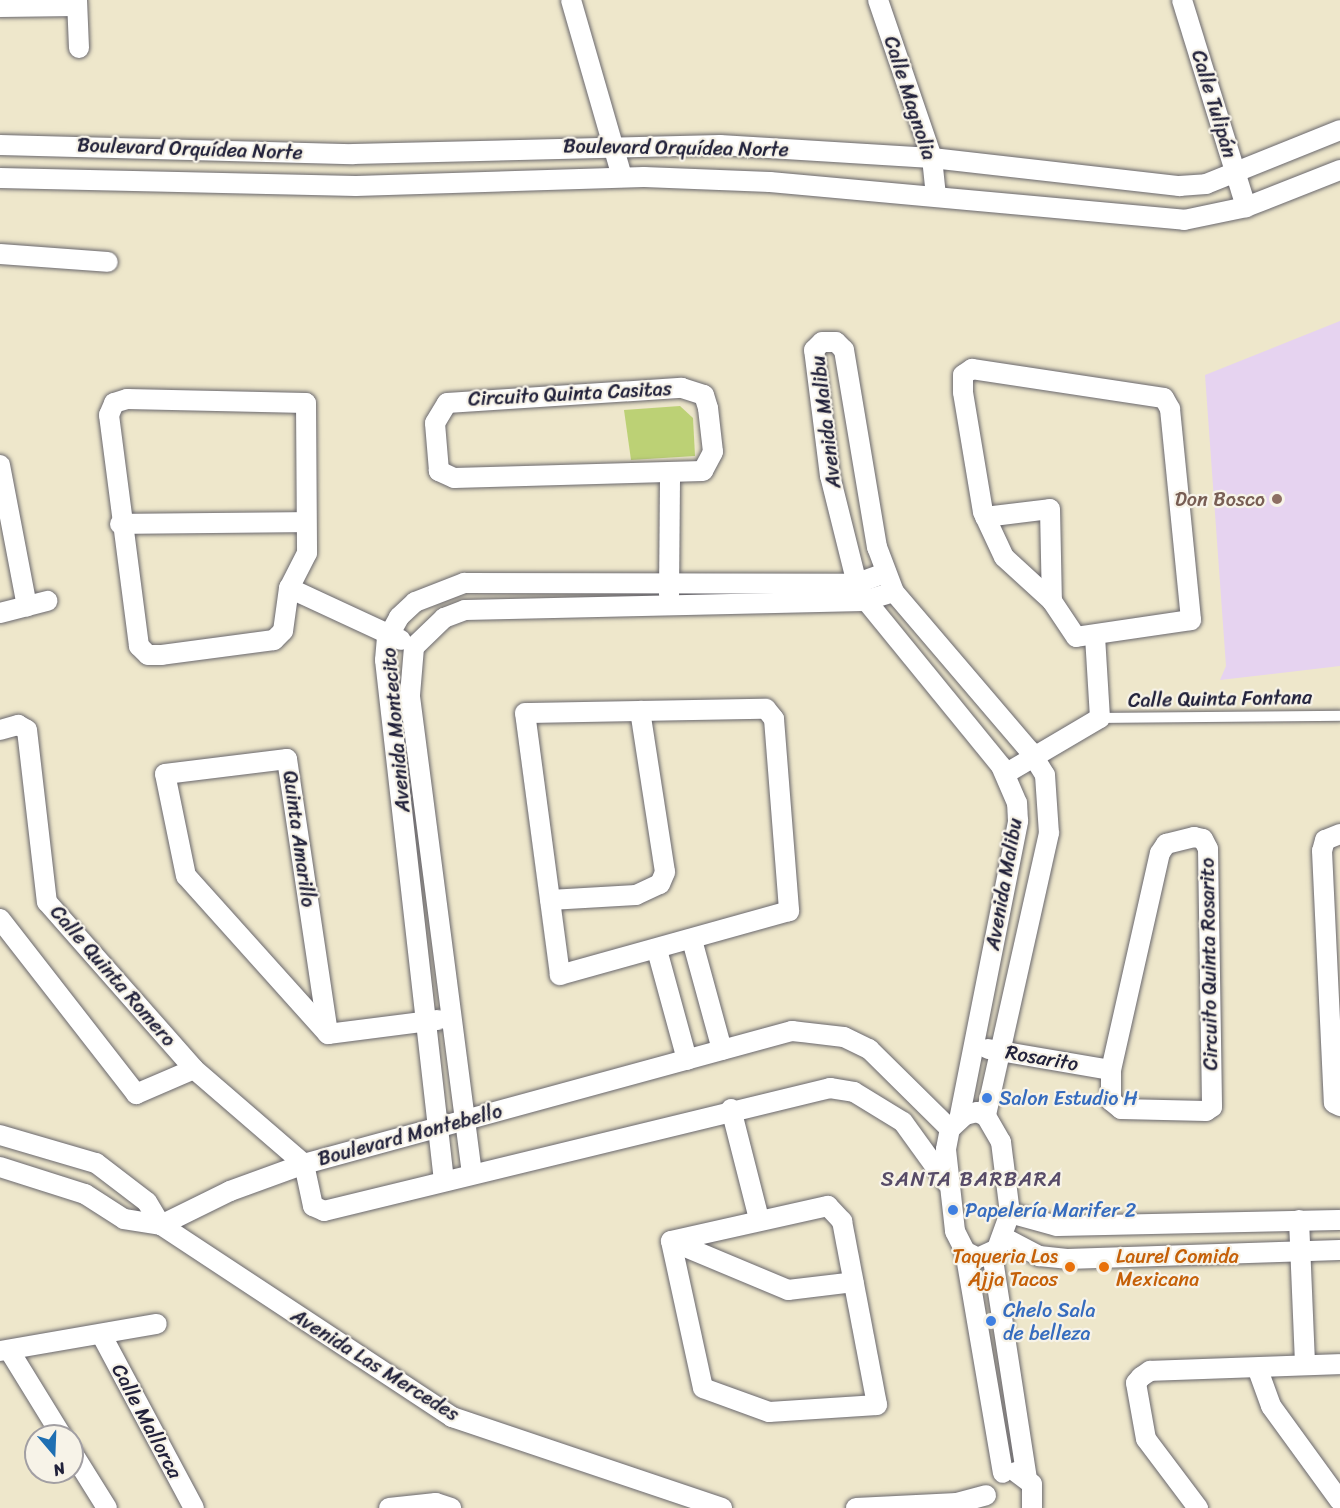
<!DOCTYPE html>
<html>
<head>
<meta charset="utf-8">
<style>
	body { margin:0 }
	#map { position:relative; width:1340px; height:1508px; overflow:hidden; background:#eee7cb; font-family:Sriracha,sans-serif }
	div>[style] { position:absolute }
	[style*='--x'] { left:calc(var(--x)*1px); top:calc(var(--y)*1px); width:calc(var(--w)*1px); rotate:calc(var(--a)*1deg) }
	.built>* { inset:0; background:#e6d3f0 }
	.green>* { inset:0; background:#bcd175 }
	.roads { filter:drop-shadow(0 0 2px #69676d) drop-shadow(0 0 2px #69676d) }
	.lane>* { height:10px; margin:-5px; padding:0 5px; transform-origin:5px; border-radius:5px; background:#fff }
	.street>* { height:20px; margin:-10px; padding:0 10px; transform-origin:10px; border-radius:10px; background:#fff }
	.dots>* { width:16px; height:16px; translate:-50% -50%; box-sizing:border-box; border:3px solid #f7f3e8; border-radius:50% }
	span { translate:-50% -50%; white-space:nowrap; text-align:center; line-height:1.15; -webkit-text-stroke:4.5px #f7f3e8; paint-order:stroke }
	.street-label { font-size:20px; color:#22223b }
	.education-label { font-size:20px; color:#785e54 }
	.right { translate:-100% -50%; text-align:right }
	.shop-label { font-size:20px; color:#366cbe }
	.left { translate:0 -50%; text-align:left }
	.food-label { font-size:20px; color:#c56008 }
	.neighbourhood-label { font-size:21px; color:#574b67; letter-spacing:1.5px }
	.north { position:absolute; left:24px; top:1424px; width:60px; height:60px; box-sizing:border-box; background:#f7f3e8; border:2px solid #a29fa3; border-radius:50%; rotate:161deg; font-size:16px; font-weight:700; line-height:24px; text-align:center; color:#22223b }
	.north::after { content:''; display:block; margin:auto; width:21px; height:27px; background:#1f6fb2; clip-path:polygon(50% 0,100% 100%,50% 72%,0 100%) }
</style>
</head>
<body>
<div id="map">
	<div class="built">
		<i style="clip-path:polygon(1340px 321px,1340px 666px,1220px 680px,1226px 666px,1205px 375px)"></i>
	</div>
	<div class="green">
		<i style="clip-path:polygon(680px 406px,693px 418px,695px 456px,631px 460px,624px 410px)"></i>
	</div>
	<div class="roads">
		<div class="lane">
			<i style="--x:1100;--y:718;--w:240;--a:-0.5"></i>
		</div>
		<div class="street">
			<i style="--x:77;--y:0;--w:48;--a:87.6"></i>
			<i style="--x:571;--y:0;--w:184;--a:73.9"></i>
			<i style="--x:878;--y:0;--w:167;--a:71.1"></i>
			<i style="--x:932;--y:158;--w:38;--a:84"></i>
			<i style="--x:1182;--y:0;--w:217;--a:72.8"></i>
			<i style="--x:0;--y:7;--w:77;--a:-0.7"></i>
			<i style="--x:0;--y:145;--w:353;--a:1.5"></i>
			<i style="--x:353;--y:154;--w:367;--a:-1.4"></i>
			<i style="--x:720;--y:145;--w:212;--a:3.5"></i>
			<i style="--x:932;--y:158;--w:249;--a:6.5"></i>
			<i style="--x:1179;--y:186;--w:27;--a:-4"></i>
			<i style="--x:1206;--y:184;--w:144;--a:-21.9"></i>
			<i style="--x:0;--y:178;--w:356;--a:1.3"></i>
			<i style="--x:356;--y:186;--w:288;--a:-1.8"></i>
			<i style="--x:644;--y:177;--w:126;--a:2.3"></i>
			<i style="--x:770;--y:182;--w:416;--a:5.2"></i>
			<i style="--x:1184;--y:220;--w:63;--a:-11.8"></i>
			<i style="--x:1246;--y:207;--w:101;--a:-21.5"></i>
			<i style="--x:0;--y:254;--w:108;--a:4.2"></i>
			<i style="--x:972;--y:369;--w:194;--a:8.6"></i>
			<i style="--x:1164;--y:398;--w:13;--a:61"></i>
			<i style="--x:1170;--y:409;--w:212;--a:84.3"></i>
			<i style="--x:1191;--y:620;--w:116;--a:171.6"></i>
			<i style="--x:1076;--y:637;--w:43;--a:-123.7"></i>
			<i style="--x:1052;--y:601;--w:65;--a:-137.5"></i>
			<i style="--x:1004;--y:557;--w:50;--a:-115"></i>
			<i style="--x:983;--y:512;--w:122;--a:-99.5"></i>
			<i style="--x:963;--y:392;--w:17;--a:-90"></i>
			<i style="--x:963;--y:375;--w:11;--a:-34"></i>
			<i style="--x:682;--y:388;--w:23;--a:18"></i>
			<i style="--x:704;--y:395;--w:14;--a:73"></i>
			<i style="--x:708;--y:408;--w:44;--a:83.5"></i>
			<i style="--x:713;--y:452;--w:21;--a:118"></i>
			<i style="--x:703;--y:471;--w:249;--a:178.4"></i>
			<i style="--x:454;--y:478;--w:17;--a:-155"></i>
			<i style="--x:439;--y:471;--w:48;--a:-94.8"></i>
			<i style="--x:435;--y:423;--w:23;--a:-59"></i>
			<i style="--x:447;--y:403;--w:235;--a:-3.7"></i>
			<i style="--x:127;--y:399;--w:179;--a:1.3"></i>
			<i style="--x:306;--y:403;--w:150;--a:89.6"></i>
			<i style="--x:307;--y:553;--w:39;--a:117"></i>
			<i style="--x:289;--y:588;--w:43;--a:97.9"></i>
			<i style="--x:283;--y:631;--w:13;--a:135"></i>
			<i style="--x:274;--y:640;--w:113;--a:172.4"></i>
			<i style="--x:162;--y:655;--w:14;--a:180"></i>
			<i style="--x:148;--y:655;--w:13;--a:-135"></i>
			<i style="--x:139;--y:646;--w:233;--a:-97.4"></i>
			<i style="--x:109;--y:415;--w:13;--a:-67"></i>
			<i style="--x:114;--y:403;--w:14;--a:-17"></i>
			<i style="--x:0;--y:465;--w:144;--a:79.2"></i>
			<i style="--x:985;--y:517;--w:65;--a:-7"></i>
			<i style="--x:1050;--y:509;--w:92;--a:88.8"></i>
			<i style="--x:120;--y:524;--w:186;--a:-0.6"></i>
			<i style="--x:289;--y:588;--w:123;--a:24.9"></i>
			<i style="--x:669;--y:595;--w:120;--a:-89.5"></i>
			<i style="--x:0;--y:613;--w:49;--a:-14.3"></i>
			<i style="--x:766;--y:709;--w:13;--a:51"></i>
			<i style="--x:774;--y:719;--w:193;--a:85.5"></i>
			<i style="--x:789;--y:911;--w:238;--a:164.4"></i>
			<i style="--x:560;--y:975;--w:264;--a:-97.6"></i>
			<i style="--x:525;--y:713;--w:241;--a:-1"></i>
			<i style="--x:0;--y:730;--w:19;--a:-16"></i>
			<i style="--x:18;--y:725;--w:10;--a:29"></i>
			<i style="--x:27;--y:730;--w:173;--a:83.4"></i>
			<i style="--x:47;--y:902;--w:222;--a:48.6"></i>
			<i style="--x:194;--y:1069;--w:145;--a:40.8"></i>
			<i style="--x:287;--y:759;--w:278;--a:81.5"></i>
			<i style="--x:328;--y:1034;--w:212;--a:-131.9"></i>
			<i style="--x:186;--y:876;--w:104;--a:-101.6"></i>
			<i style="--x:165;--y:774;--w:123;--a:-7"></i>
			<i style="--x:1005;--y:774;--w:110;--a:-30.5"></i>
			<i style="--x:1100;--y:718;--w:82;--a:-93.5"></i>
			<i style="--x:1340;--y:834;--w:16;--a:158"></i>
			<i style="--x:1325;--y:840;--w:11;--a:105"></i>
			<i style="--x:1322;--y:851;--w:252;--a:87.3"></i>
			<i style="--x:1334;--y:1103;--w:7;--a:27"></i>
			<i style="--x:1194;--y:837;--w:9;--a:13"></i>
			<i style="--x:1203;--y:839;--w:11;--a:63"></i>
			<i style="--x:1208;--y:849;--w:258;--a:89.1"></i>
			<i style="--x:1212;--y:1107;--w:7;--a:146"></i>
			<i style="--x:1206;--y:1111;--w:85;--a:-178.7"></i>
			<i style="--x:1121;--y:1109;--w:13;--a:-141"></i>
			<i style="--x:1111;--y:1101;--w:31;--a:-90"></i>
			<i style="--x:1111;--y:1070;--w:222;--a:-77.3"></i>
			<i style="--x:1160;--y:853;--w:11;--a:-56"></i>
			<i style="--x:1166;--y:844;--w:29;--a:-14"></i>
			<i style="--x:550;--y:900;--w:86;--a:-3.3"></i>
			<i style="--x:636;--y:895;--w:26;--a:-25"></i>
			<i style="--x:660;--y:884;--w:13;--a:-67"></i>
			<i style="--x:665;--y:872;--w:163;--a:-98.8"></i>
			<i style="--x:0;--y:919;--w:222;--a:52.1"></i>
			<i style="--x:136;--y:1094;--w:63;--a:-23.3"></i>
			<i style="--x:692;--y:940;--w:114;--a:74.7"></i>
			<i style="--x:657;--y:950;--w:114;--a:74.7"></i>
			<i style="--x:328;--y:1034;--w:111;--a:-7.3"></i>
			<i style="--x:988;--y:1049;--w:125;--a:9.7"></i>
			<i style="--x:731;--y:1109;--w:114;--a:75.7"></i>
			<i style="--x:977;--y:1112;--w:10;--a:24"></i>
			<i style="--x:986;--y:1116;--w:30;--a:60"></i>
			<i style="--x:1001;--y:1142;--w:72;--a:82.8"></i>
			<i style="--x:1010;--y:1213;--w:38;--a:110"></i>
			<i style="--x:997;--y:1249;--w:21;--a:155"></i>
			<i style="--x:978;--y:1258;--w:15;--a:-152"></i>
			<i style="--x:965;--y:1251;--w:22;--a:-117"></i>
			<i style="--x:955;--y:1231;--w:82;--a:-96.3"></i>
			<i style="--x:946;--y:1149;--w:20;--a:-79"></i>
			<i style="--x:950;--y:1129;--w:21;--a:-43"></i>
			<i style="--x:965;--y:1115;--w:12;--a:-14"></i>
			<i style="--x:959;--y:1120;--w:305;--a:-78.8"></i>
			<i style="--x:1018;--y:821;--w:18;--a:-93"></i>
			<i style="--x:1017;--y:803;--w:40;--a:-113.4"></i>
			<i style="--x:1001;--y:766;--w:225;--a:-129.2"></i>
			<i style="--x:859;--y:592;--w:120;--a:-104"></i>
			<i style="--x:830;--y:476;--w:127;--a:-97.2"></i>
			<i style="--x:814;--y:350;--w:11;--a:-45"></i>
			<i style="--x:822;--y:342;--w:14;--a:0"></i>
			<i style="--x:836;--y:342;--w:11;--a:45"></i>
			<i style="--x:844;--y:350;--w:200;--a:80.5"></i>
			<i style="--x:877;--y:547;--w:48;--a:69.3"></i>
			<i style="--x:894;--y:592;--w:209;--a:49.5"></i>
			<i style="--x:1030;--y:751;--w:28;--a:58"></i>
			<i style="--x:1045;--y:775;--w:58;--a:86.1"></i>
			<i style="--x:1049;--y:833;--w:290;--a:102.6"></i>
			<i style="--x:0;--y:1135;--w:100;--a:16.3"></i>
			<i style="--x:96;--y:1163;--w:64;--a:37.4"></i>
			<i style="--x:147;--y:1202;--w:27;--a:59"></i>
			<i style="--x:304;--y:1164;--w:43;--a:77.9"></i>
			<i style="--x:313;--y:1206;--w:12;--a:24"></i>
			<i style="--x:324;--y:1211;--w:521;--a:-13.66"></i>
			<i style="--x:830;--y:1088;--w:24;--a:9"></i>
			<i style="--x:854;--y:1092;--w:57;--a:31.5"></i>
			<i style="--x:903;--y:1122;--w:75;--a:54.2"></i>
			<i style="--x:0;--y:1167;--w:89;--a:17.6"></i>
			<i style="--x:85;--y:1194;--w:46;--a:32.7"></i>
			<i style="--x:124;--y:1219;--w:37;--a:9"></i>
			<i style="--x:161;--y:1225;--w:349;--a:33.4"></i>
			<i style="--x:452;--y:1417;--w:285;--a:18.6"></i>
			<i style="--x:472;--y:1174;--w:483;--a:-97.4"></i>
			<i style="--x:410;--y:695;--w:48;--a:-85.2"></i>
			<i style="--x:414;--y:647;--w:42;--a:-44"></i>
			<i style="--x:444;--y:618;--w:22;--a:-21"></i>
			<i style="--x:465;--y:610;--w:399;--a:-1.3"></i>
			<i style="--x:864;--y:601;--w:31;--a:-17"></i>
			<i style="--x:444;--y:1181;--w:524;--a:-96.46"></i>
			<i style="--x:385;--y:660;--w:21;--a:-85"></i>
			<i style="--x:387;--y:639;--w:25;--a:-61"></i>
			<i style="--x:399;--y:617;--w:22;--a:-43"></i>
			<i style="--x:415;--y:602;--w:53;--a:-21.2"></i>
			<i style="--x:464;--y:583;--w:391;--a:0.1"></i>
			<i style="--x:855;--y:584;--w:33;--a:-20"></i>
			<i style="--x:828;--y:1206;--w:21;--a:47"></i>
			<i style="--x:842;--y:1221;--w:187;--a:79.2"></i>
			<i style="--x:877;--y:1405;--w:108;--a:176.3"></i>
			<i style="--x:769;--y:1412;--w:70;--a:-160"></i>
			<i style="--x:703;--y:1388;--w:150;--a:-102.3"></i>
			<i style="--x:671;--y:1241;--w:161;--a:-12.6"></i>
			<i style="--x:1010;--y:1213;--w:49;--a:15.5"></i>
			<i style="--x:1057;--y:1226;--w:283;--a:-1.2"></i>
			<i style="--x:1299;--y:1220;--w:144;--a:87.6"></i>
			<i style="--x:161;--y:1225;--w:77;--a:-26.2"></i>
			<i style="--x:230;--y:1191;--w:79;--a:-20"></i>
			<i style="--x:304;--y:1164;--w:506;--a:-15.25"></i>
			<i style="--x:792;--y:1031;--w:52;--a:6.6"></i>
			<i style="--x:844;--y:1037;--w:28;--a:26"></i>
			<i style="--x:869;--y:1049;--w:114;--a:44.6"></i>
			<i style="--x:1003;--y:1237;--w:41;--a:27.8"></i>
			<i style="--x:1039;--y:1256;--w:28;--a:6"></i>
			<i style="--x:1067;--y:1259;--w:273;--a:-1.9"></i>
			<i style="--x:671;--y:1241;--w:127;--a:22.7"></i>
			<i style="--x:788;--y:1290;--w:66;--a:-6.9"></i>
			<i style="--x:965;--y:1251;--w:225;--a:80.3"></i>
			<i style="--x:992;--y:1253;--w:228;--a:81.2"></i>
			<i style="--x:101;--y:1334;--w:197;--a:61.9"></i>
			<i style="--x:9;--y:1350;--w:101;--a:58.4"></i>
			<i style="--x:0;--y:1351;--w:159;--a:-9.8"></i>
			<i style="--x:1258;--y:1370;--w:38;--a:70"></i>
			<i style="--x:1271;--y:1406;--w:117;--a:54"></i>
			<i style="--x:72;--y:1452;--w:66;--a:58"></i>
			<i style="--x:1016;--y:1472;--w:20;--a:37"></i>
			<i style="--x:1032;--y:1484;--w:24;--a:90"></i>
			<i style="--x:389;--y:1508;--w:47;--a:-6.1"></i>
			<i style="--x:436;--y:1503;--w:16;--a:18"></i>
			<i style="--x:856;--y:1508;--w:101;--a:-2.8"></i>
			<i style="--x:957;--y:1503;--w:30;--a:-15"></i>
			<i style="--x:1198;--y:1508;--w:86;--a:-127"></i>
			<i style="--x:1146;--y:1439;--w:57;--a:-100.1"></i>
			<i style="--x:1136;--y:1383;--w:8;--a:-50"></i>
			<i style="--x:1141;--y:1377;--w:11;--a:-34"></i>
			<i style="--x:1150;--y:1371;--w:190;--a:-2.1"></i>
		</div>
	</div>
	<div class="dots">
		<i style="left:1277px;top:499px;background:#8d6e63"></i>
		<i style="left:987px;top:1098px;background:#3f7fe0"></i>
		<i style="left:953px;top:1210px;background:#3f7fe0"></i>
		<i style="left:1070px;top:1267px;background:#e8710a"></i>
		<i style="left:1104px;top:1267px;background:#e8710a"></i>
		<i style="left:991px;top:1321px;background:#3f7fe0"></i>
	</div>
	<div class="street-label">
		<span style="left:910px;top:98px;rotate:72deg">Calle Magnolia</span>
		<span style="left:1214px;top:104px;rotate:73deg">Calle Tulipán</span>
		<span style="left:676px;top:148px;rotate:1deg">Boulevard Orquídea Norte</span>
		<span style="left:190px;top:149px;rotate:2deg">Boulevard Orquídea Norte</span>
		<span style="left:570px;top:394px;rotate:-3deg">Circuito Quinta Casitas</span>
		<span style="left:826px;top:422px;rotate:-97deg">Avenida Malibu</span>
		<span style="left:1220px;top:699px;rotate:-1deg">Calle Quinta Fontana</span>
		<span style="left:396px;top:730px;rotate:-95deg">Avenida Montecito</span>
		<span style="left:299px;top:839px;rotate:82deg">Quinta Amarillo</span>
		<span style="left:1004px;top:884px;rotate:-80deg">Avenida Malibu</span>
		<span style="left:1209px;top:964px;rotate:-91deg">Circuito Quinta Rosarito</span>
		<span style="left:113px;top:976px;rotate:49deg">Calle Quinta Romero</span>
		<span style="left:1042px;top:1058px;rotate:10deg">Rosarito</span>
		<span style="left:410px;top:1135px;rotate:-15deg">Boulevard Montebello</span>
		<span style="left:375px;top:1365px;rotate:32deg">Avenida Las Mercedes</span>
		<span style="left:147px;top:1421px;rotate:62deg">Calle Mallorca</span>
	</div>
	<div class="education-label">
		<span class="right" style="left:1265px;top:499px">Don Bosco</span>
	</div>
	<div class="shop-label">
		<span class="left" style="left:999px;top:1098px">Salon Estudio H</span>
		<span class="left" style="left:965px;top:1210px">Papelería Marifer 2</span>
		<span class="left" style="left:1003px;top:1322px">Chelo Sala<br>de belleza</span>
	</div>
	<div class="food-label">
		<span class="right" style="left:1058px;top:1268px">Taqueria Los<br>Ajja Tacos</span>
		<span class="left" style="left:1116px;top:1268px">Laurel Comida<br>Mexicana</span>
	</div>
	<div class="neighbourhood-label">
		<span style="left:972px;top:1179px">SANTA BARBARA</span>
	</div>
	<div class="north">N</div>
</div>
</body>
</html>
